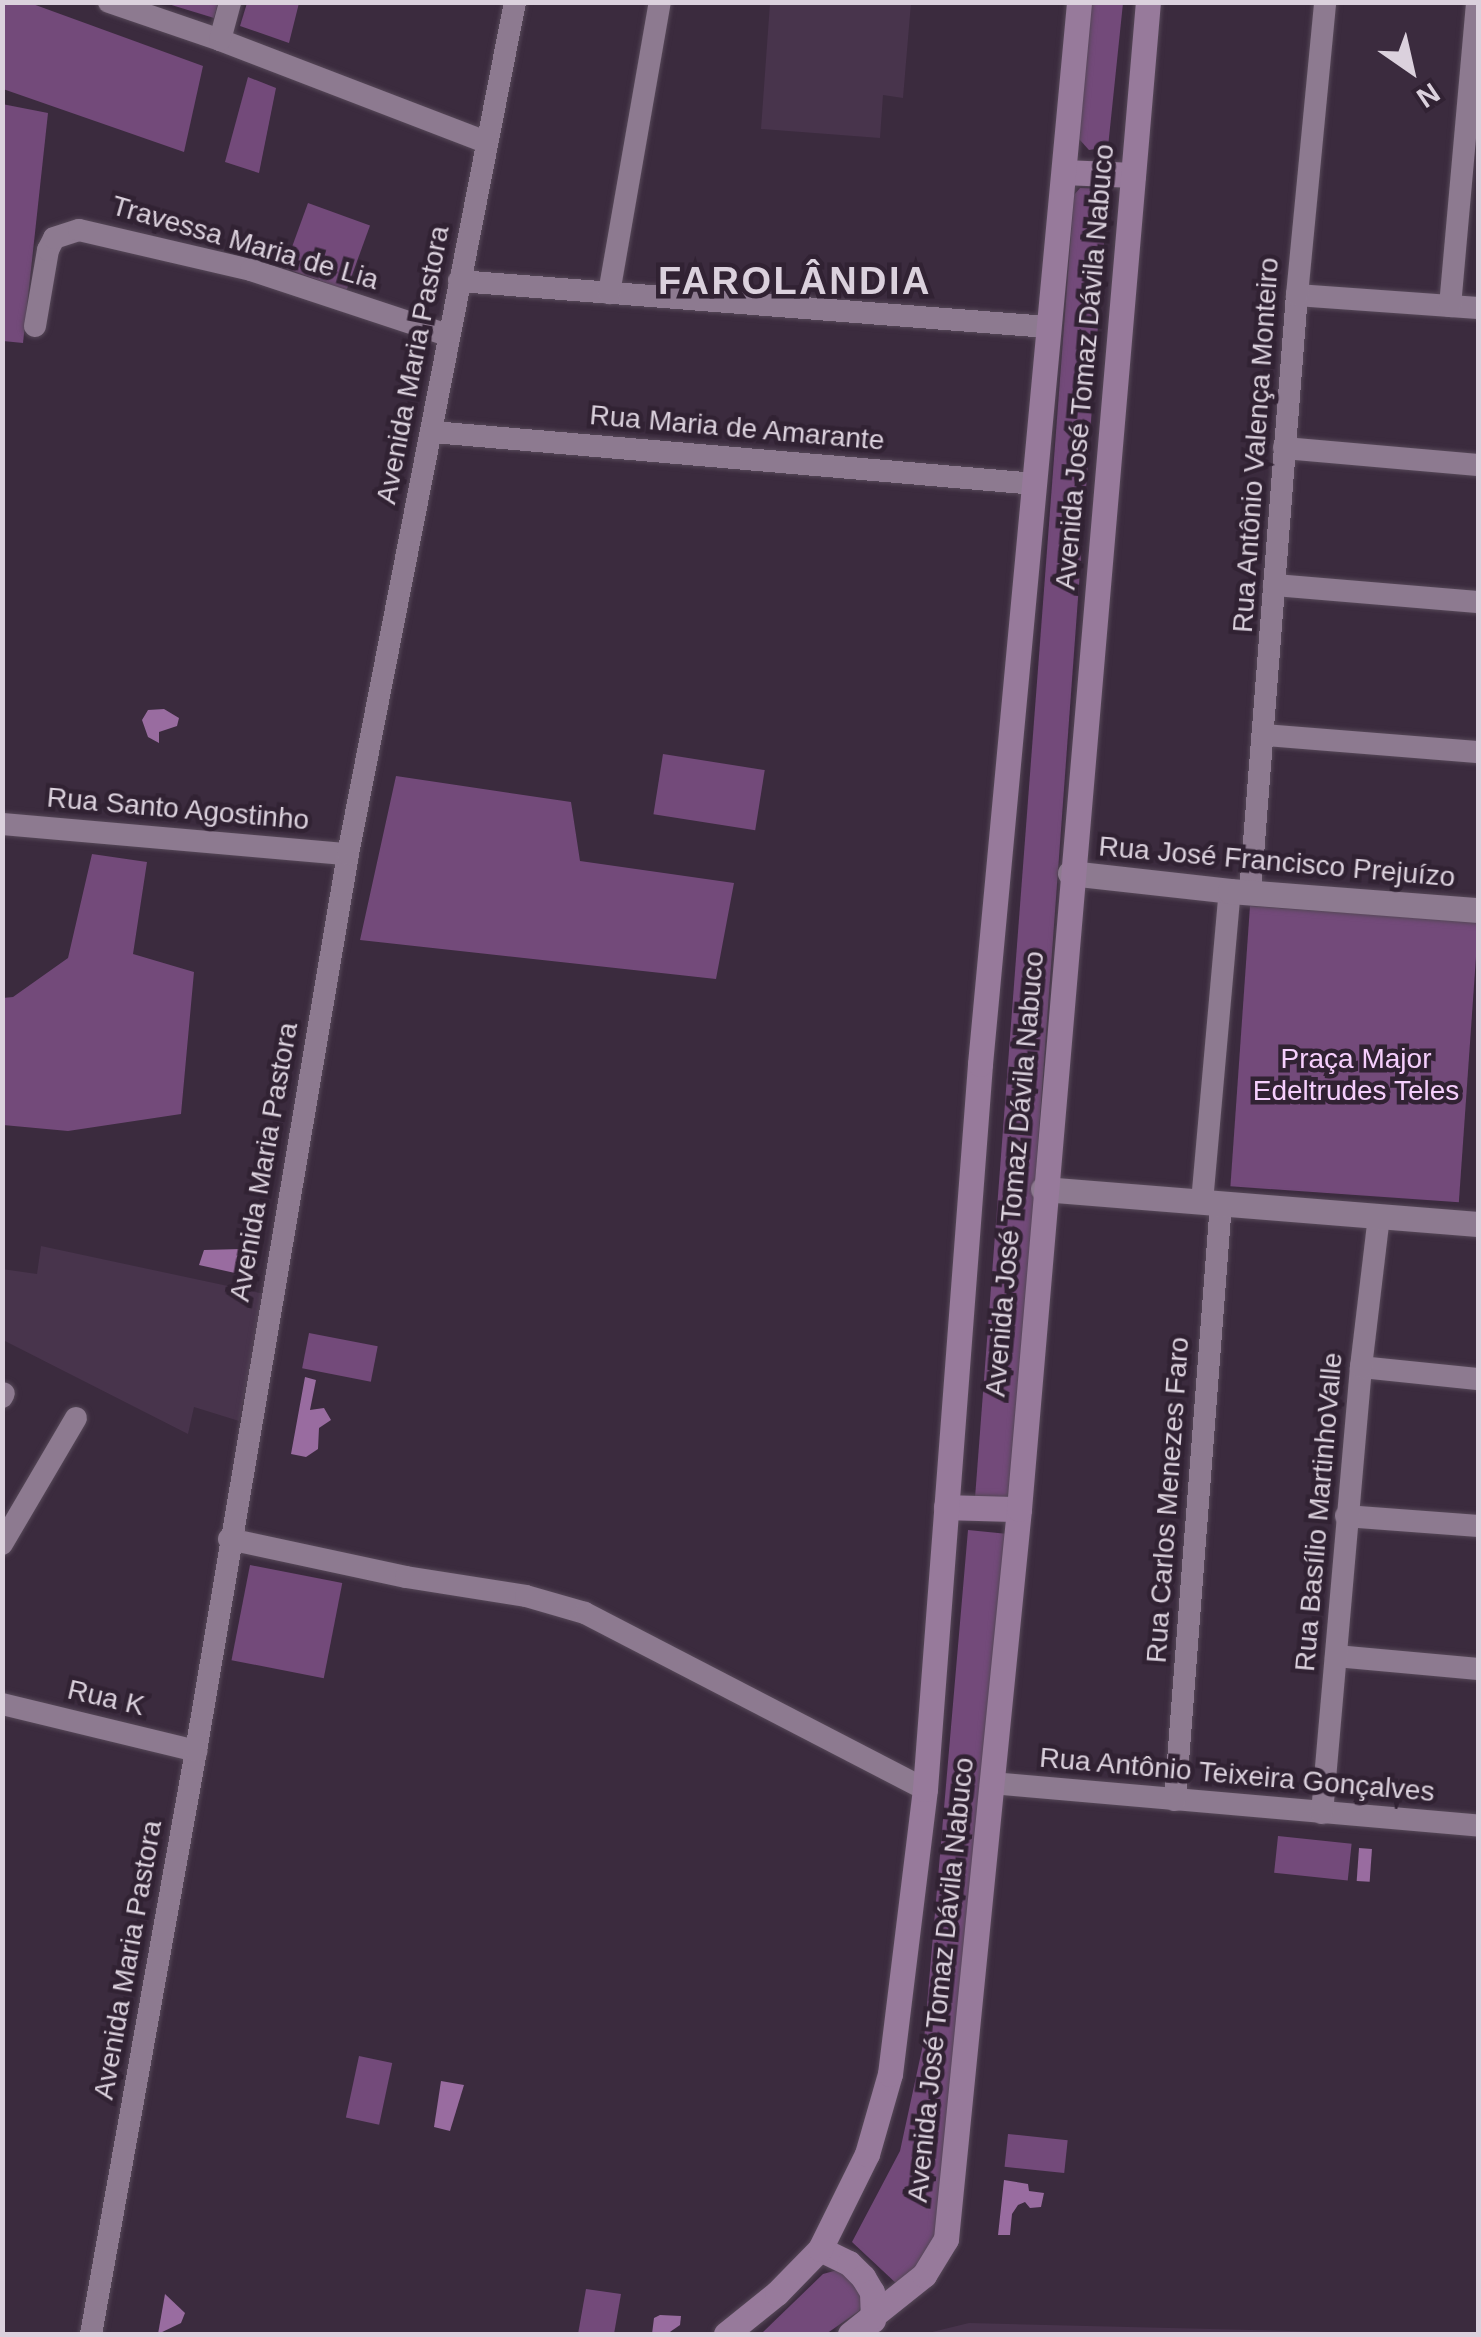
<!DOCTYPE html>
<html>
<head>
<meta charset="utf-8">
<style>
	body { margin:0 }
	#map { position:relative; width:1481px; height:2337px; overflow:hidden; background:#3b2b3e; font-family:Helvetica,sans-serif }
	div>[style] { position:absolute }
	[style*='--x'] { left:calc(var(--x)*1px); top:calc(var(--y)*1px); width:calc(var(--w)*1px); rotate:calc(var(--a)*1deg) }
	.built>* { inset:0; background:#48344c }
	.green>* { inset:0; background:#734a7a; transform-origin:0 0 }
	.water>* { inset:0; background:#996ca0; transform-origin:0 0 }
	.roads { filter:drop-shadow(0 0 2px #564858) drop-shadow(0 0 2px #564858) }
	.minor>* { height:22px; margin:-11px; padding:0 11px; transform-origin:11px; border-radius:11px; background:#8d7a90 }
	.tertiary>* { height:25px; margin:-12.5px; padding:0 12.5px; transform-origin:12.5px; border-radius:12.5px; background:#8d7a90 }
	.secondary>* { height:25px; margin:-12.5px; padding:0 12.5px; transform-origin:12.5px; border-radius:12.5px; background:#977a9b }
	span { translate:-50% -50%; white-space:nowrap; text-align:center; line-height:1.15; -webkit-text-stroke:9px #312233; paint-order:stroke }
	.street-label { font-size:28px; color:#dbd1dd }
	.park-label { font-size:28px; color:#f6cffd }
	.district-label { font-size:38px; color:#dbd1dd; font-weight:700; letter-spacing:2.5px }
	.frame { position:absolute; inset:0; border:5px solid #dbd1dd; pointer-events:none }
	.north { position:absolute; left:1361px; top:20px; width:100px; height:100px; -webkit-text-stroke:8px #312233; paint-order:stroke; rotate:146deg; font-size:28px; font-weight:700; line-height:40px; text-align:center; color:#dbd1dd }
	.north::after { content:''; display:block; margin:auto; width:35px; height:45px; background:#dbd1dd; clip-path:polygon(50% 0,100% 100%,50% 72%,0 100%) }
</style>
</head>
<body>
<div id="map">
	<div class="built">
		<i style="clip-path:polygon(770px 3px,911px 3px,903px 98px,883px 95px,880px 138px,761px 129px)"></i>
		<i style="clip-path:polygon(41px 1246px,265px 1294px,239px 1421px,194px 1407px,188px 1434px,3px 1340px,2px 1269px,37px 1274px)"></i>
		<i style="clip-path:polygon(969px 2323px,1408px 2334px,924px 2334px)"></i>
	</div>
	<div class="green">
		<i style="clip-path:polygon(3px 2px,30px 3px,203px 66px,184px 152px,3px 89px)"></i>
		<i style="clip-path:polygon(165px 3px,218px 2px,218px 3px,214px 18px)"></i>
		<i style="clip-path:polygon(247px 3px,299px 3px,289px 43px,240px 26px)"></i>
		<i style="clip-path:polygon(1091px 3px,1123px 3px,1108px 147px,1089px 150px,1079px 139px)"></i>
		<i style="clip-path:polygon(248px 77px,276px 88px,259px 173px,225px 162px)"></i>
		<i style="clip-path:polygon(2px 104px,48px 113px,23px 343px,3px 341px)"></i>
		<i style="clip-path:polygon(1080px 188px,1108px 189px,1012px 1498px,975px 1498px,1074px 195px)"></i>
		<i style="left:308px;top:203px;width:66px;height:69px;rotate:20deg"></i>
		<i style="left:663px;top:754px;width:103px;height:61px;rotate:9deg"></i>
		<i style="clip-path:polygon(396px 776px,571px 802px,580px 861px,734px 883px,716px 979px,360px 940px)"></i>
		<i style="clip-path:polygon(92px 854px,147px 862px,133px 954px,194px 972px,181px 1114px,68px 1131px,3px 1125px,3px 998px,13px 997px,68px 958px)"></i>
		<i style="left:1250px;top:906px;width:229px;height:281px;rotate:4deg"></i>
		<i style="left:309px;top:1333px;width:70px;height:36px;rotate:11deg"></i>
		<i style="clip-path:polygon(968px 1530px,1008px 1534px,943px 2223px,930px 2252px,898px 2285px,852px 2242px,900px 2151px,924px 2040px)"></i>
		<i style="left:250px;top:1565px;width:94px;height:97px;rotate:11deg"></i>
		<i style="left:1278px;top:1836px;width:74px;height:37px;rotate:6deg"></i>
		<i style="left:359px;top:2056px;width:34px;height:63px;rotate:12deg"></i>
		<i style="left:1008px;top:2134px;width:60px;height:33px;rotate:6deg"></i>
		<i style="clip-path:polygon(841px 2269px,866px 2297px,859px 2311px,826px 2334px,761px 2334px,823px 2274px)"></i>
		<i style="clip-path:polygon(586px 2289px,621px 2294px,614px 2334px,578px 2334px)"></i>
	</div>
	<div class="water">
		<i style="clip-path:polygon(164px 709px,179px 718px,177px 726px,159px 732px,159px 743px,148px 737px,142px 720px,148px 710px)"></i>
		<i style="clip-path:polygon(241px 1249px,257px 1259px,254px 1270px,235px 1273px,199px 1265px,204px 1250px)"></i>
		<i style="clip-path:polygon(305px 1377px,316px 1380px,310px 1410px,324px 1408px,331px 1420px,319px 1428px,318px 1449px,306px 1457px,291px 1454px)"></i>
		<i style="left:1359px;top:1848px;width:13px;height:33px;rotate:4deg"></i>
		<i style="clip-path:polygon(441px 2081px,464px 2085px,450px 2131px,434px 2127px)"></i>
		<i style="clip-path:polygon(1004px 2180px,1028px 2184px,1029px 2191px,1044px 2193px,1041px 2207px,1030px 2208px,1025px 2202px,1018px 2205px,1012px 2214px,1010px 2235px,998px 2235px)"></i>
		<i style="clip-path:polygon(165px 2294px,185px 2313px,181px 2323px,158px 2334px)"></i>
		<i style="clip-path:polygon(660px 2315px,681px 2316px,680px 2325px,667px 2334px,652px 2334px,654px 2318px)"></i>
	</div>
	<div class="roads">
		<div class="minor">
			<i style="--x:109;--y:2;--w:117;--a:18.9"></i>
			<i style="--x:220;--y:40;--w:285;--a:21"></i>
			<i style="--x:220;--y:40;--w:39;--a:-75"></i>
			<i style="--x:459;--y:281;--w:591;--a:4.47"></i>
			<i style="--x:609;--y:293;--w:295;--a:-80.1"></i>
			<i style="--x:1297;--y:295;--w:181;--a:4.1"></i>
			<i style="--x:1450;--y:306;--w:305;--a:-84.9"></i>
			<i style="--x:35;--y:326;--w:77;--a:-80.3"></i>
			<i style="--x:48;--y:250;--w:13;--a:-63"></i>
			<i style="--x:54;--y:238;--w:26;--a:-18"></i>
			<i style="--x:79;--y:230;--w:177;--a:13.1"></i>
			<i style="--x:251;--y:270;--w:206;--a:18.3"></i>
			<i style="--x:433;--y:432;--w:605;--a:4.93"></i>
			<i style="--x:1284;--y:448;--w:195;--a:5"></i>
			<i style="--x:1274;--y:585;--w:205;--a:4.8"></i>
			<i style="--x:1265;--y:735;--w:214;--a:4.6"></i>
			<i style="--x:2;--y:824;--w:347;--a:5"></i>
			<i style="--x:1250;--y:893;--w:600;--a:-85.51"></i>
			<i style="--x:1297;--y:295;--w:294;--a:-84.5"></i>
			<i style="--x:1202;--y:1202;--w:312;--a:-84.9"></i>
			<i style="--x:1361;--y:1367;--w:118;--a:5.9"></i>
			<i style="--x:2;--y:1397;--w:4;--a:-63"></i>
			<i style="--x:1346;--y:1516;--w:132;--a:4.3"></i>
			<i style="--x:229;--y:1539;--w:181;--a:12.1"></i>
			<i style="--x:406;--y:1577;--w:121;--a:9"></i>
			<i style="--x:526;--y:1596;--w:61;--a:16.1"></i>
			<i style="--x:585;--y:1613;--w:383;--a:27.4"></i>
			<i style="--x:2;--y:1544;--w:146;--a:-59.6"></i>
			<i style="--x:1336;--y:1656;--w:143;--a:5.2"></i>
			<i style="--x:2;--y:1704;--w:200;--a:13.6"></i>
			<i style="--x:991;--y:1783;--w:489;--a:5"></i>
			<i style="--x:1175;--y:1800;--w:598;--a:-85.59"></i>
			<i style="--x:1322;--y:1813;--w:448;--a:-85"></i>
			<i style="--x:1361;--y:1367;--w:152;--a:-83.2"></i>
			<i style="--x:91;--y:2334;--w:592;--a:-79.79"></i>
			<i style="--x:196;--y:1751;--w:910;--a:-80.38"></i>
			<i style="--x:348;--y:854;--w:868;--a:-78.91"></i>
		</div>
		<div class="tertiary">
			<i style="--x:1070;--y:873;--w:161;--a:6.4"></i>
			<i style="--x:1230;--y:891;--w:249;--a:4.4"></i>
			<i style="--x:1043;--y:1189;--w:436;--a:4.6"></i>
		</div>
		<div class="secondary">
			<i style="--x:1064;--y:172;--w:69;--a:2.5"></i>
			<i style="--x:946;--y:1507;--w:73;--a:1.6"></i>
			<i style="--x:820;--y:2249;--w:32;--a:26"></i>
			<i style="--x:849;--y:2263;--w:20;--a:45"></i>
			<i style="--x:863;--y:2277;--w:17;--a:59"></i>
			<i style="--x:872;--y:2292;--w:28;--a:88"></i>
			<i style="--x:726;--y:2334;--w:65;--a:-38.8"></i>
			<i style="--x:777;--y:2293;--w:62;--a:-45.7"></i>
			<i style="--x:820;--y:2249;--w:106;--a:-63.7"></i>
			<i style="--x:867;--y:2154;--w:83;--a:-74"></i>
			<i style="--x:890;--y:2074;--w:287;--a:-83"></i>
			<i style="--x:925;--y:1789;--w:727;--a:-85.66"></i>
			<i style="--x:980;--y:1064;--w:1067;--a:-84.67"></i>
			<i style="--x:850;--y:2334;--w:95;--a:-38.6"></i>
			<i style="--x:924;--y:2275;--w:42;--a:-58.6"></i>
			<i style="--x:946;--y:2239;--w:734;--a:-84.29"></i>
			<i style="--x:1019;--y:1509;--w:1513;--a:-85.11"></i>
		</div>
	</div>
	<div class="street-label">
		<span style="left:245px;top:243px;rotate:16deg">Travessa Maria de Lia</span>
		<span style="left:413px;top:365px;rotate:-79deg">Avenida Maria Pastora</span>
		<span style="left:1085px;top:367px;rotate:-85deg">Avenida José Tomaz Dávila Nabuco</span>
		<span style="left:737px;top:428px;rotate:5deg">Rua Maria de Amarante</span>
		<span style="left:1256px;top:445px;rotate:-86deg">Rua Antônio Valença Monteiro</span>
		<span style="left:178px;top:809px;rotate:5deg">Rua Santo Agostinho</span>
		<span style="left:1277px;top:862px;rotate:5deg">Rua José Francisco Prejuízo</span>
		<span style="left:264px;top:1162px;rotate:-80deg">Avenida Maria Pastora</span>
		<span style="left:1015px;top:1174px;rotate:-85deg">Avenida José Tomaz Dávila Nabuco</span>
		<span style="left:1168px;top:1500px;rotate:-86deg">Rua Carlos Menezes Faro</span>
		<span style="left:1319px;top:1512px;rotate:-85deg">Rua Basílio MartinhoValle</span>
		<span style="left:106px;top:1698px;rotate:13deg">Rua K</span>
		<span style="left:1237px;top:1775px;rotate:5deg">Rua Antônio Teixeira Gonçalves</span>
		<span style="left:128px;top:1960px;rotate:-80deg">Avenida Maria Pastora</span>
		<span style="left:941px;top:1980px;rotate:-84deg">Avenida José Tomaz Dávila Nabuco</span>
	</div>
	<div class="park-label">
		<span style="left:1356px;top:1075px">Praça Major<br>Edeltrudes Teles</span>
	</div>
	<div class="district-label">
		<span style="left:795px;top:282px">FAROLÂNDIA</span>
	</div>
	<div class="frame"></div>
	<div class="north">N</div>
</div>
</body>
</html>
